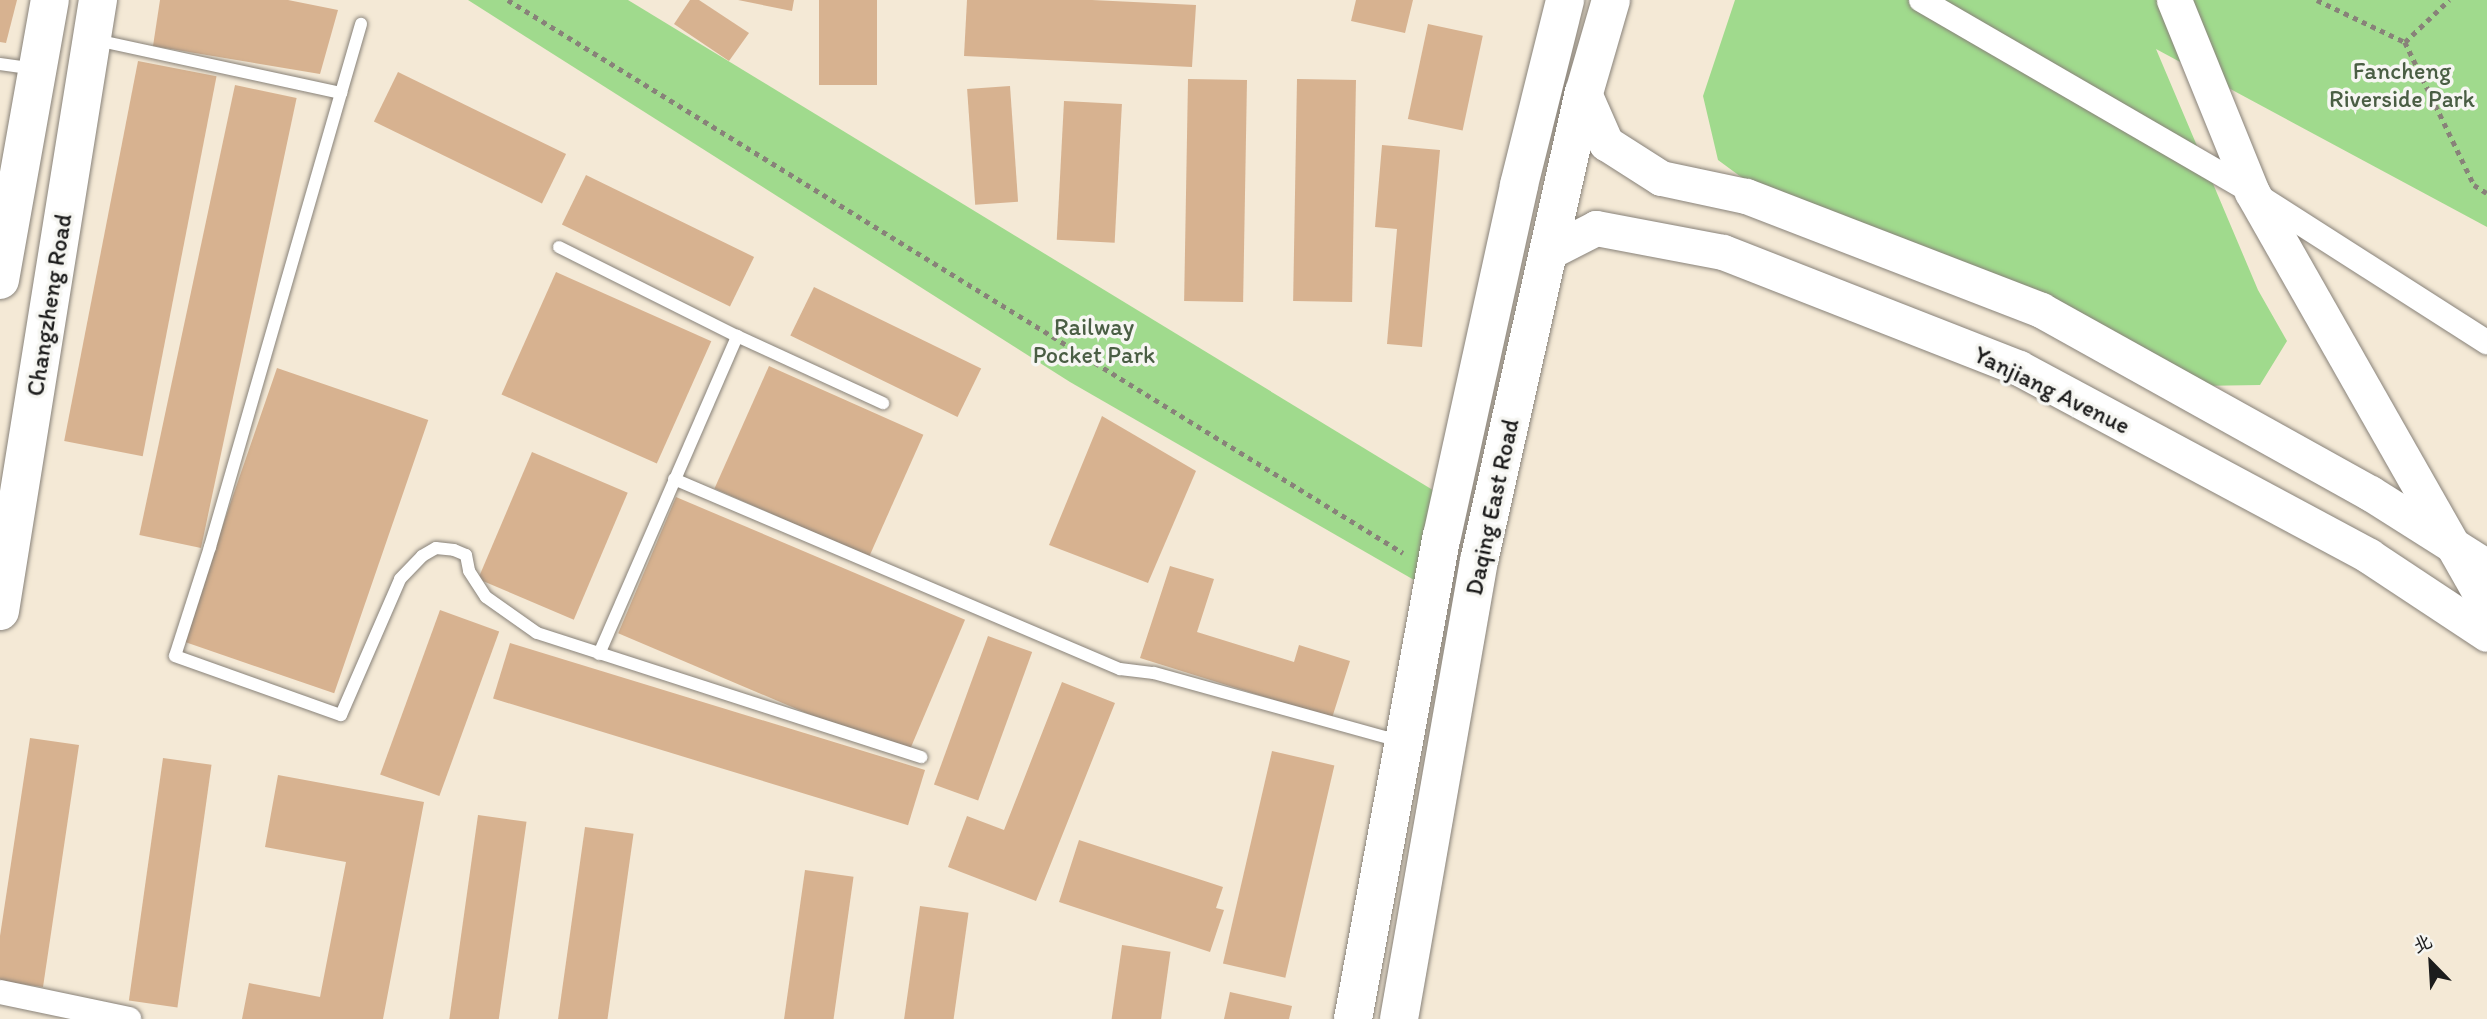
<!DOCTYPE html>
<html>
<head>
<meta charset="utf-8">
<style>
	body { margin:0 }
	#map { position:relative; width:2487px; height:1019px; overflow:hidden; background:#f4e9d6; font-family:Itim,"LXGW WenKai TC",sans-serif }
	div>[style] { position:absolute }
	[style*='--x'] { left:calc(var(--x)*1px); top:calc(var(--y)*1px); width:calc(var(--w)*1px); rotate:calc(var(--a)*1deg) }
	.green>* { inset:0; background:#a0da8d }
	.building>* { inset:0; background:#d7b290; transform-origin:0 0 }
	.path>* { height:4.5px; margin-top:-2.25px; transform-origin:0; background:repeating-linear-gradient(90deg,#888279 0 5px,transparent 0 10px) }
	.roads { filter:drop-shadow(0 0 2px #888279) drop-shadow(0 0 2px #888279) }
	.lane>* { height:12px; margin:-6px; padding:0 6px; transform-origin:6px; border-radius:6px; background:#fff }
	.street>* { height:24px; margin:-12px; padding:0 12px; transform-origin:12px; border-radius:12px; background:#fff }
	.secondary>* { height:35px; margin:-17.5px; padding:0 17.5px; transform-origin:17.5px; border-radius:17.5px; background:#fff }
	.primary>* { height:38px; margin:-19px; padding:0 19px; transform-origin:19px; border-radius:19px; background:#fff }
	span { translate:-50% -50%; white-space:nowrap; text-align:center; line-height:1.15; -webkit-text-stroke:7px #f6f6f2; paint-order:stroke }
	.park-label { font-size:24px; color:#4a5e44 }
	.street-label { font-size:24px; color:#1c1c1c }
	.north { position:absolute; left:2396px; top:928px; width:70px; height:70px; -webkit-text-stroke:5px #f6f6f2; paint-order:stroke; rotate:336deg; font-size:19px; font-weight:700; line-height:28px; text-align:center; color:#1c1c1c }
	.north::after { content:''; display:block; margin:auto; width:24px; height:32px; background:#1c1c1c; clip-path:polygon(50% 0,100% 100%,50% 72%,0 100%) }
</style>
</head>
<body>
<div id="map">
	<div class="green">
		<i style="clip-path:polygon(468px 0,628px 0,1441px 495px,1421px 584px,1070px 382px)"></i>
		<i style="clip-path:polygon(1735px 0,2487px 0,2487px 227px,2156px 49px,2258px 290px,2287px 341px,2260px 385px,2197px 386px,1771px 199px,1718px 160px,1703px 96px)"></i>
	</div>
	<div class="building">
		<i style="clip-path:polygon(0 0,17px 0,6px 43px,0 42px)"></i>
		<i style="clip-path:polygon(160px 0,288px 0,338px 10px,320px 74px,153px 46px)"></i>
		<i style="clip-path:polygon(690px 0,699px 0,749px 33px,729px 61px,674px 24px)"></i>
		<i style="clip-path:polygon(738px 0,794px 0,792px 11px)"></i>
		<i style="left:819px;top:0;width:58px;height:85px"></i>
		<i style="clip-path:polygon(967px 0,1092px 0,1196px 5px,1192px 67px,964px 56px)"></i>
		<i style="clip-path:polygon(1356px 0,1413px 0,1405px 33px,1351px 21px)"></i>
		<i style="left:1428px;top:24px;width:56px;height:97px;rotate:12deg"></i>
		<i style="left:138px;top:61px;width:80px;height:387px;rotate:11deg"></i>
		<i style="left:398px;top:72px;width:187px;height:55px;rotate:26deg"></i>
		<i style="left:1188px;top:79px;width:59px;height:222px;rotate:1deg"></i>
		<i style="left:1297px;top:79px;width:59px;height:222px;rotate:1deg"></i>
		<i style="left:235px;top:85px;width:63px;height:460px;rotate:12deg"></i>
		<i style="left:1010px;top:86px;width:116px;height:43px;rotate:86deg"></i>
		<i style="left:1064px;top:101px;width:58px;height:139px;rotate:3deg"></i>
		<i style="clip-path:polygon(1382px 145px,1440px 150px,1422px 347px,1387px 344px,1397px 229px,1375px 227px)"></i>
		<i style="left:586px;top:175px;width:187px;height:55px;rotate:26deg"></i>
		<i style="left:556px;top:272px;width:170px;height:134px;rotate:24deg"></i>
		<i style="left:814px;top:287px;width:186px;height:54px;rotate:26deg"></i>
		<i style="left:769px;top:366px;width:169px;height:134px;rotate:24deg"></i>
		<i style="left:277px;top:368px;width:160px;height:289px;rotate:19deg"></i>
		<i style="clip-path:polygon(1102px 416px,1196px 471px,1148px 583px,1049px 545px)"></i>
		<i style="left:532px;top:452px;width:104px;height:138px;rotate:23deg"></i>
		<i style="left:676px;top:497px;width:314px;height:148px;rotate:23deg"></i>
		<i style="clip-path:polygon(1170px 566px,1214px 579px,1197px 632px,1294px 662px,1299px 645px,1350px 661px,1332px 718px,1140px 658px)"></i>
		<i style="left:440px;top:610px;width:63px;height:175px;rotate:20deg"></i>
		<i style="left:988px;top:636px;width:47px;height:158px;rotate:20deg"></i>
		<i style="left:510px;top:643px;width:434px;height:58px;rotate:17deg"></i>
		<i style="clip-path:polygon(1062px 682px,1115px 703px,1036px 901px,948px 867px,967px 816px,1004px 830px)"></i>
		<i style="clip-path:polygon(30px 738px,79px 745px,43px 987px,0 981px,0 936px)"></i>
		<i style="left:1272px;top:751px;width:64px;height:218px;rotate:13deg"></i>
		<i style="left:163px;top:758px;width:49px;height:245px;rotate:8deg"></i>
		<i style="clip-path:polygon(278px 775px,424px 802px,383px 1019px,242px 1019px,249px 983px,320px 997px,346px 862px,265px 847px)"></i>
		<i style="left:478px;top:815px;width:49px;height:206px;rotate:8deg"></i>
		<i style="left:585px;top:827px;width:49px;height:194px;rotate:8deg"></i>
		<i style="clip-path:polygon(1079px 840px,1223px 887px,1216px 908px,1224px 910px,1210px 952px,1059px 902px)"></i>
		<i style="left:805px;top:870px;width:49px;height:151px;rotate:8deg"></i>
		<i style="left:920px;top:906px;width:49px;height:114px;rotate:8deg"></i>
		<i style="left:1122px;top:945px;width:49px;height:75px;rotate:8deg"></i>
		<i style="clip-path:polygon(1230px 992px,1292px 1006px,1289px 1019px,1224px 1019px)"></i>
	</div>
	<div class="path">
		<i style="--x:508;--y:0;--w:1052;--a:31.71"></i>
		<i style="--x:2317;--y:0;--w:98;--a:25.5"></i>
		<i style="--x:2405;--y:42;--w:159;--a:64.2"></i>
		<i style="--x:2474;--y:185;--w:15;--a:32"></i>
		<i style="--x:2405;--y:42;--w:61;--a:-43.7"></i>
	</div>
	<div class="roads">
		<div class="lane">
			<i style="--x:96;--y:40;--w:251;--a:12.2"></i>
			<i style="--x:341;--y:93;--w:72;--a:-73.8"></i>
			<i style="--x:0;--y:64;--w:34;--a:8"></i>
			<i style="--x:341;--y:93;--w:473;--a:106.1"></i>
			<i style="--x:210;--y:547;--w:114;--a:107.8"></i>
			<i style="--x:175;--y:656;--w:176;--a:19.6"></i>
			<i style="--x:341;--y:715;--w:148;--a:-66.5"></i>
			<i style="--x:400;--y:579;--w:32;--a:-46"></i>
			<i style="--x:422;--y:556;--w:16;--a:-30"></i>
			<i style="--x:436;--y:548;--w:18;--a:6"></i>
			<i style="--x:454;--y:550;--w:13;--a:23"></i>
			<i style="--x:466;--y:555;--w:16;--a:79"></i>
			<i style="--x:469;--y:571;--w:31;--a:57"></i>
			<i style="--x:486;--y:597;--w:62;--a:35.2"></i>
			<i style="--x:537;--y:633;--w:404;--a:17.9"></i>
			<i style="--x:559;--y:247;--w:199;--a:26.6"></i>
			<i style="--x:737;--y:336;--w:161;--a:24.7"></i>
			<i style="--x:674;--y:479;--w:485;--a:23.1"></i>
			<i style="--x:1120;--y:669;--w:34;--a:7"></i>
			<i style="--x:1154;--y:673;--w:254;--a:15.5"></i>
			<i style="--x:599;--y:654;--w:347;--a:-66.5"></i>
		</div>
		<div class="street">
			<i style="--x:1921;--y:0;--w:383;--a:30.1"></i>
			<i style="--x:2252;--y:192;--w:279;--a:32.6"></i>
			<i style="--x:0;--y:992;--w:132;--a:11.8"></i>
		</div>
		<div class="secondary">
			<i style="--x:2174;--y:0;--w:207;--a:67.9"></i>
			<i style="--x:2252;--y:192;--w:476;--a:60.4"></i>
			<i style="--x:1584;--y:93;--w:55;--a:66.3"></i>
			<i style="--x:1606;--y:143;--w:65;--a:32.5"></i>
			<i style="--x:1661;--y:178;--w:87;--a:12"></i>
			<i style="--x:1746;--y:196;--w:316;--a:21.1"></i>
			<i style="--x:2041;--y:310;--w:376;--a:29.1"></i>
			<i style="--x:2370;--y:493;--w:138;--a:32.3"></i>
			<i style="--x:1547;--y:253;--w:55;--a:-27"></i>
			<i style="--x:1596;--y:228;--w:129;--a:10.7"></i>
			<i style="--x:1723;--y:252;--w:318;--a:21.4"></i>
			<i style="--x:2019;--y:368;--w:397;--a:28.2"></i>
			<i style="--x:2369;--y:556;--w:141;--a:33.5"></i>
		</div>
		<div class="primary">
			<i style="--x:0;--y:280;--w:284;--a:-79.9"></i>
			<i style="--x:0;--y:611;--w:619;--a:-80.89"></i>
			<i style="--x:1353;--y:1019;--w:491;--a:-79.6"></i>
			<i style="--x:1442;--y:536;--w:359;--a:-77.6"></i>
			<i style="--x:1519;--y:185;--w:191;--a:-76"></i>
			<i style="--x:1399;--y:1019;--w:465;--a:-80.1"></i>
			<i style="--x:1479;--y:561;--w:480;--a:-77.4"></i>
			<i style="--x:1584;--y:93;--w:97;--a:-73.8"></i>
		</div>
	</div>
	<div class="park-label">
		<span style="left:2402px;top:85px">Fancheng<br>Riverside Park</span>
		<span style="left:1094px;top:341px">Railway<br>Pocket Park</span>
	</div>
	<div class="street-label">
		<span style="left:49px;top:305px;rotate:-81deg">Changzheng Road</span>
		<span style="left:2052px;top:390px;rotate:26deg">Yanjiang Avenue</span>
		<span style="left:1492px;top:507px;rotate:-78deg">Daqing East Road</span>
	</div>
	<div class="north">北</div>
</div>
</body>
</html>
